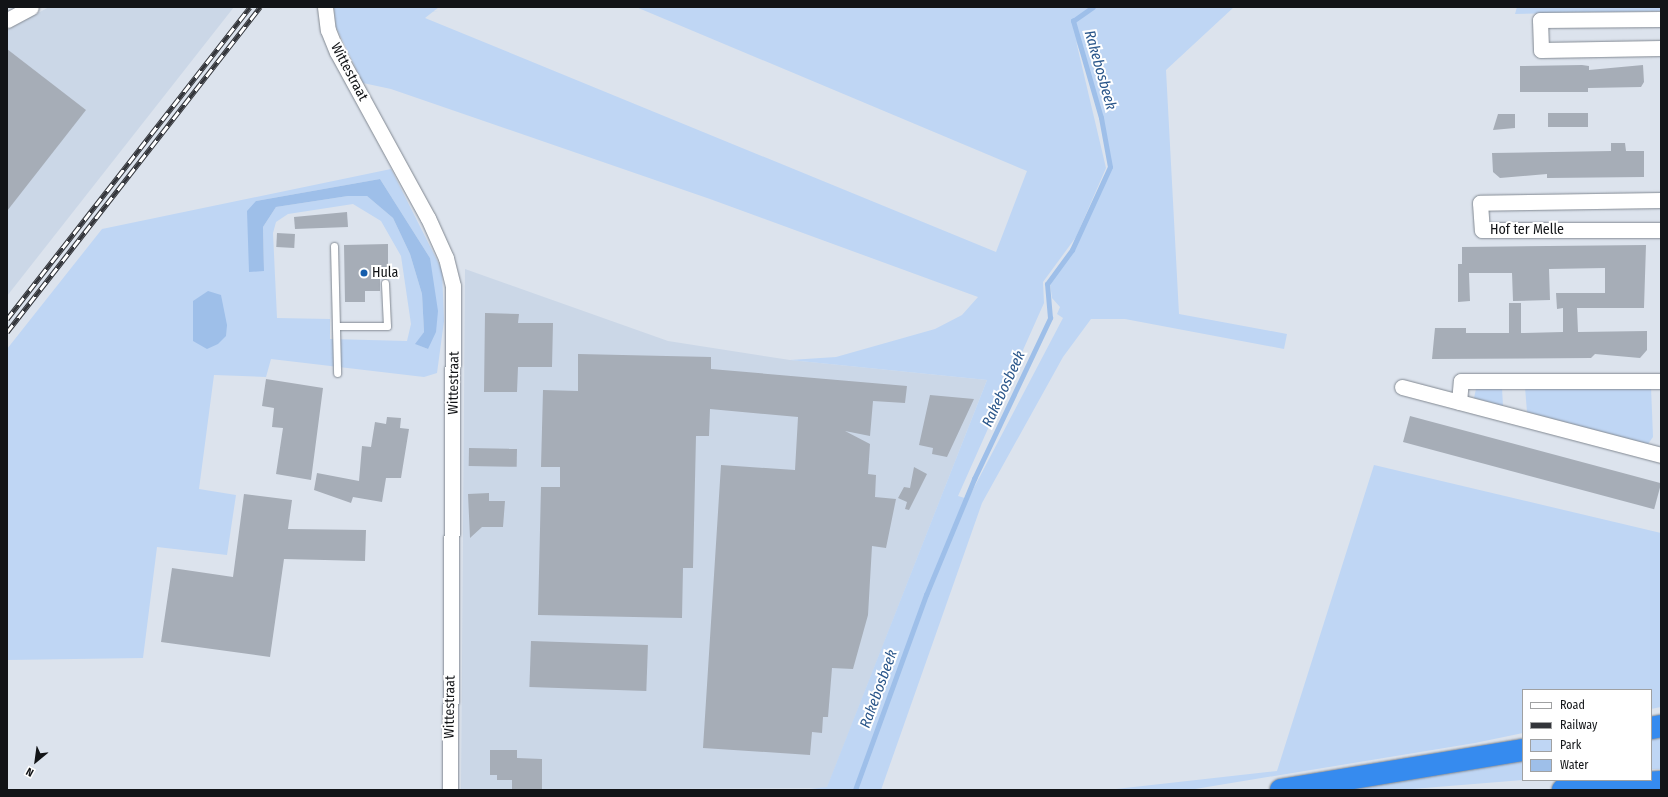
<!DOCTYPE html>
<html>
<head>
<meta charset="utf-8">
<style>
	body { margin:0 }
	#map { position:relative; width:1668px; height:797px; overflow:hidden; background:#dce3ed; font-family:"Fira Sans Condensed",sans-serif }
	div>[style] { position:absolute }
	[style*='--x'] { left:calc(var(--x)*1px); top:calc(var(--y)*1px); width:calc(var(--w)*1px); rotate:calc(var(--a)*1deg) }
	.built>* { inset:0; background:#cbd7e7 }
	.green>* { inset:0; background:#bfd6f4; transform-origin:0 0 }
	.water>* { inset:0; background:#9ebfe9 }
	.stream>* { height:4.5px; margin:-2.25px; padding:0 2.25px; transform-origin:2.25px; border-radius:2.25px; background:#9ebfe9 }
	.building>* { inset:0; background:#a6adb7; transform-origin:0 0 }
	.roads { filter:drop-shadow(0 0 1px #818891) drop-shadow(0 0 1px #818891) }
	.lane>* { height:7px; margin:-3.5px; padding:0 3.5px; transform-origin:3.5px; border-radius:3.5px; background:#fff }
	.street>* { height:15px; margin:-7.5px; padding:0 7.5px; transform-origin:7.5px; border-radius:7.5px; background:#fff }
	.highway>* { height:22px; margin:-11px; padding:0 11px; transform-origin:11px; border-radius:11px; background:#368bef }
	.rail>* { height:4.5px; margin-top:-2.25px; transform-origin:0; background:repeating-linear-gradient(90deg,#fff 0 9px,#33353a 0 18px); box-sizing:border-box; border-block:1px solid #33353a }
	.dots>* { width:11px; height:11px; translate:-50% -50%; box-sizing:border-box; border:2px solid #fff; border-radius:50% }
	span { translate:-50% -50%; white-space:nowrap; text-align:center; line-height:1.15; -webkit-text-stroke:4px #fff; paint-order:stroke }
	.street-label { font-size:14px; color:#121417 }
	.poi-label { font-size:14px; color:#121417 }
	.left { translate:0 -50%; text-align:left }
	.water-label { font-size:15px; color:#2a568a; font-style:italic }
	.frame { position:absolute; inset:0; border:8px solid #121417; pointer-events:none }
	.legend { position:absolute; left:1522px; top:689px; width:130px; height:92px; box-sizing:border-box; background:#fff; border:1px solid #a0a1a2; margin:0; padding:5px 7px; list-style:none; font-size:12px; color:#121417 }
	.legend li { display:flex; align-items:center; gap:8px; height:20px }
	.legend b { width:20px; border:1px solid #a0a1a2 }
	.north { position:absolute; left:16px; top:741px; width:40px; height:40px; -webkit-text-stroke:3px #fff; paint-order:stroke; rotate:209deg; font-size:11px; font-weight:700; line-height:16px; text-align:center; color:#121417 }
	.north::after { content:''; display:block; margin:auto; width:14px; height:18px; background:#121417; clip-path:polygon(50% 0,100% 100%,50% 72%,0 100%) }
</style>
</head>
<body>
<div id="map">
	<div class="built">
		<i style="clip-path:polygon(49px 7px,234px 7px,7px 296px,7px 30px)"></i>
		<i style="clip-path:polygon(465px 269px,668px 341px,790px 360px,987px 380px,827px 788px,461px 790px)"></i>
	</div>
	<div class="green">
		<i style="clip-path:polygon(evenodd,334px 7px,439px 7px,425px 18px,996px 252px,1027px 171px,636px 7px,1234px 7px,1166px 70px,1179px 314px,1287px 334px,1284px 349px,1125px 319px,1091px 319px,1063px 357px,982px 503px,881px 790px,801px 790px,827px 787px,987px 380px,790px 360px,836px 357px,935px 329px,962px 315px,978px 297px,710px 199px,391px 89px,363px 83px,336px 27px,334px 7px,1076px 41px,1096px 96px,1111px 168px,1079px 239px,1050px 283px,1052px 298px,1060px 307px,1057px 314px,1063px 318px,968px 499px,958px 496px,1044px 303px,1043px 282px,1076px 237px,1106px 168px,1076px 41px)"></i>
		<i style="clip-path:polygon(1517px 7px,1661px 7px,1661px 11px,1515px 14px)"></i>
		<i style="clip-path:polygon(evenodd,391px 169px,442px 270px,444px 321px,437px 373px,424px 377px,271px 359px,266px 377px,214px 375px,199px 489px,236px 495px,227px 555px,157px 547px,143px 658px,7px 660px,7px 349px,102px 229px,391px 169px,380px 179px,430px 258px,428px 349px,416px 344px,424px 332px,422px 294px,410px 254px,393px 218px,367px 196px,348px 196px,276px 207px,263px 227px,264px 271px,256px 201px,380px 179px,391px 169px,353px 204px,381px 221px,401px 256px,411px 324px,407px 341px,330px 339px,330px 319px,277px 318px,273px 233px,276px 222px,288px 214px,353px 204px)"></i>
		<i style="clip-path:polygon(1525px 387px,1651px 387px,1653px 437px,1648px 444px,1527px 412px)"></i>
		<i style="clip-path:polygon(1502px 388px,1503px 406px,1474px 398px,1476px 389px)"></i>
		<i style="clip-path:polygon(1374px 465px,1661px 533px,1661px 707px,1651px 709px,1651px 690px,1523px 690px,1523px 733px,1475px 743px,1189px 790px,999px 790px,1107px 790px,1277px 771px)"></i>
		<i style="left:1661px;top:733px;width:36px;height:10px;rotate:90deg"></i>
		<i style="clip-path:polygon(1523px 759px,1523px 780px,1400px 790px,1308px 790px)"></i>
	</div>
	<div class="water">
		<i style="clip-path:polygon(380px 179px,430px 258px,438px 311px,436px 332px,428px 349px,415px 344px,424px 332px,422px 294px,410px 254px,393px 218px,367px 196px,348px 196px,276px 207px,263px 227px,264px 271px,249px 272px,247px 211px,256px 201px)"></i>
		<i style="clip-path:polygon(208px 291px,221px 295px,227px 325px,226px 336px,218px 344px,207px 349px,193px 341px,193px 301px)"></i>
	</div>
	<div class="stream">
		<i style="--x:855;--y:790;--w:208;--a:-70"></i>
		<i style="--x:926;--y:595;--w:126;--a:-67.5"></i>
		<i style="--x:974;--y:479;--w:178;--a:-64.7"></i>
		<i style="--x:1050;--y:318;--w:34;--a:-95"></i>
		<i style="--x:1047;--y:284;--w:42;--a:-53.7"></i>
		<i style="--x:1072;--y:250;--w:91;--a:-65.4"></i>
		<i style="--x:1110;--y:167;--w:50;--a:-100.4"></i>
		<i style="--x:1101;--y:118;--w:101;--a:-106.1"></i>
		<i style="--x:1073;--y:21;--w:24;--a:-35"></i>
	</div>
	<div class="building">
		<i style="clip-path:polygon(7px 49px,86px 110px,7px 211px)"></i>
		<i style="clip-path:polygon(1582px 65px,1589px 66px,1589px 70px,1643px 65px,1644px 82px,1641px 87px,1588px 88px,1588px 92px,1520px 92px,1520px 66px)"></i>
		<i style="left:1588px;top:113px;width:14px;height:40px;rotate:90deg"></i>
		<i style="clip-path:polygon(1498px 114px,1515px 114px,1515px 128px,1493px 130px)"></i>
		<i style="clip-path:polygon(1611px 143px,1625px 143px,1626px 151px,1644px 151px,1644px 177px,1547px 178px,1547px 174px,1500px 178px,1493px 172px,1492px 153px,1611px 151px)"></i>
		<i style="clip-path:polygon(347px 212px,348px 227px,295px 229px,294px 217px)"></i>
		<i style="left:277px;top:233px;width:18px;height:14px;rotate:3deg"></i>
		<i style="clip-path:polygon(388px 244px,388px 273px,380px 273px,380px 291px,365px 291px,365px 302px,345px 302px,344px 245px)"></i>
		<i style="clip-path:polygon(1646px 245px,1644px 308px,1577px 308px,1578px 332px,1647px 331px,1647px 350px,1640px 358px,1595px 354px,1591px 358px,1432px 359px,1435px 328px,1466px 328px,1466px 333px,1509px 333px,1509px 303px,1521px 303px,1521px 333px,1563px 332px,1563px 308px,1557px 309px,1556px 293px,1605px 293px,1605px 268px,1549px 269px,1550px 300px,1513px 301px,1512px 273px,1469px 273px,1470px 301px,1458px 302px,1458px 264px,1462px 264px,1462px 247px)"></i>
		<i style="clip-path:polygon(485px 313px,519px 314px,518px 323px,553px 323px,552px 367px,518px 367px,517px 392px,484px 392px)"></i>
		<i style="clip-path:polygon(578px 354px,711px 357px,711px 369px,907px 386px,905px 403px,873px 401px,870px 436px,845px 431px,870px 444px,868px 474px,876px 475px,875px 497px,896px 499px,886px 548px,872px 546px,868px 615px,853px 669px,832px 668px,828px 717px,823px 717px,822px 733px,812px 732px,810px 755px,703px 748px,721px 465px,795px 470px,798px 417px,710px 409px,709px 436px,696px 436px,693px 568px,683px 568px,682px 618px,538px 615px,541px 487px,560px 487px,560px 467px,541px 467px,543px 390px,578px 391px)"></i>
		<i style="clip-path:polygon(266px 379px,323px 388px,311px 480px,276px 474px,283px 428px,272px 427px,274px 408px,262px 406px)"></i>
		<i style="clip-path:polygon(930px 395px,974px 399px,947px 457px,932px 454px,933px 448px,919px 445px)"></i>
		<i style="left:1410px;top:416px;width:260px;height:27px;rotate:15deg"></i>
		<i style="clip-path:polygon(387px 417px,401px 418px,400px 428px,409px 429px,401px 478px,386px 478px,382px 502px,353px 497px,351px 503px,314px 490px,317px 473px,359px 481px,362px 446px,371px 447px,375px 422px,386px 424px)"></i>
		<i style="left:469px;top:448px;width:48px;height:18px;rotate:1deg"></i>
		<i style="clip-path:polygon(914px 467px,927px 474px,909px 510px,905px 509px,907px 502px,898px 498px,904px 487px,910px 488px)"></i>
		<i style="clip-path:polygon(489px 493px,489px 501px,505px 501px,503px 527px,482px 527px,470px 538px,468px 494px)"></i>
		<i style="clip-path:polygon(244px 494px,292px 500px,288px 529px,366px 530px,365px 561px,284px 559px,270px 657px,161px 642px,172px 568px,233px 577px)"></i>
		<i style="left:531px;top:641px;width:117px;height:46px;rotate:2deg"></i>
		<i style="clip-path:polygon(490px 750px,517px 750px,517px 758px,542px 759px,542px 790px,512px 790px,512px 780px,497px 780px,497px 775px,490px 775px)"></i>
	</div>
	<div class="roads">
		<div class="lane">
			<i style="--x:334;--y:246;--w:127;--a:88.6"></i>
			<i style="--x:336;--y:326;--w:51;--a:0"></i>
			<i style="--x:387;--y:326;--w:43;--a:-92.7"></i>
		</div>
		<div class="street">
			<i style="--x:325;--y:7;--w:23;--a:83"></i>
			<i style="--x:328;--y:30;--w:24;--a:68"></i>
			<i style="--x:337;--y:52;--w:189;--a:61.3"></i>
			<i style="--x:428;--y:218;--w:44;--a:65.8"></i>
			<i style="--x:446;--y:258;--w:29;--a:76"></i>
			<i style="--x:453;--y:286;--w:504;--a:90.34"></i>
			<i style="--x:1661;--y:19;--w:121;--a:179.5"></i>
			<i style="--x:1540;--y:20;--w:30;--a:88"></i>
			<i style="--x:1541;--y:50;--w:120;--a:-1"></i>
			<i style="--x:7;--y:20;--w:27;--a:-28"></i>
			<i style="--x:1661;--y:200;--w:181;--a:179.1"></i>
			<i style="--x:1480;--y:203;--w:27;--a:86"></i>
			<i style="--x:1482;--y:230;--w:179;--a:0"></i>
			<i style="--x:1402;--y:387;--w:268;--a:14.7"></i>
			<i style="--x:1459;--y:402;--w:21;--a:-85"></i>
			<i style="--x:1461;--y:381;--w:200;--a:0"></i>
		</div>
		<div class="highway">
			<i style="--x:1651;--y:728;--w:10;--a:-11"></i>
			<i style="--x:1281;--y:790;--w:245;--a:-9.4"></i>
			<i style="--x:1563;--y:790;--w:98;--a:-4.7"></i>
		</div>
	</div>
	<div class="rail">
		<i style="--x:7;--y:319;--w:395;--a:-52.1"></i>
		<i style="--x:7;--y:332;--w:412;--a:-52.1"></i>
	</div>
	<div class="dots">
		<i style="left:364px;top:273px;background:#155dac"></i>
	</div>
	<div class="street-label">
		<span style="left:349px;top:72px;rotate:62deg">Wittestraat</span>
		<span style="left:1527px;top:230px">Hof ter Melle</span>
		<span style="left:454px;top:383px;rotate:-89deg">Wittestraat</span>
		<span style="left:450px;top:707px;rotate:-89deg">Wittestraat</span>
	</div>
	<div class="poi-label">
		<span class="left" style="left:372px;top:273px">Hula</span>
	</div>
	<div class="water-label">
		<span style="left:1100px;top:70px;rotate:74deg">Rakebosbeek</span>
		<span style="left:1004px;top:389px;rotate:-65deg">Rakebosbeek</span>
		<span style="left:879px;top:689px;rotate:-70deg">Rakebosbeek</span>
	</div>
	<div class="frame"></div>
	<ul class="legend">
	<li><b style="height:5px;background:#fff"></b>Road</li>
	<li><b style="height:5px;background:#33353a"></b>Railway</li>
	<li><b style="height:11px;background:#bfd6f4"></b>Park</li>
	<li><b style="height:11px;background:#9ebfe9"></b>Water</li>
	</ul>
	<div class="north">N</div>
</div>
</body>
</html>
